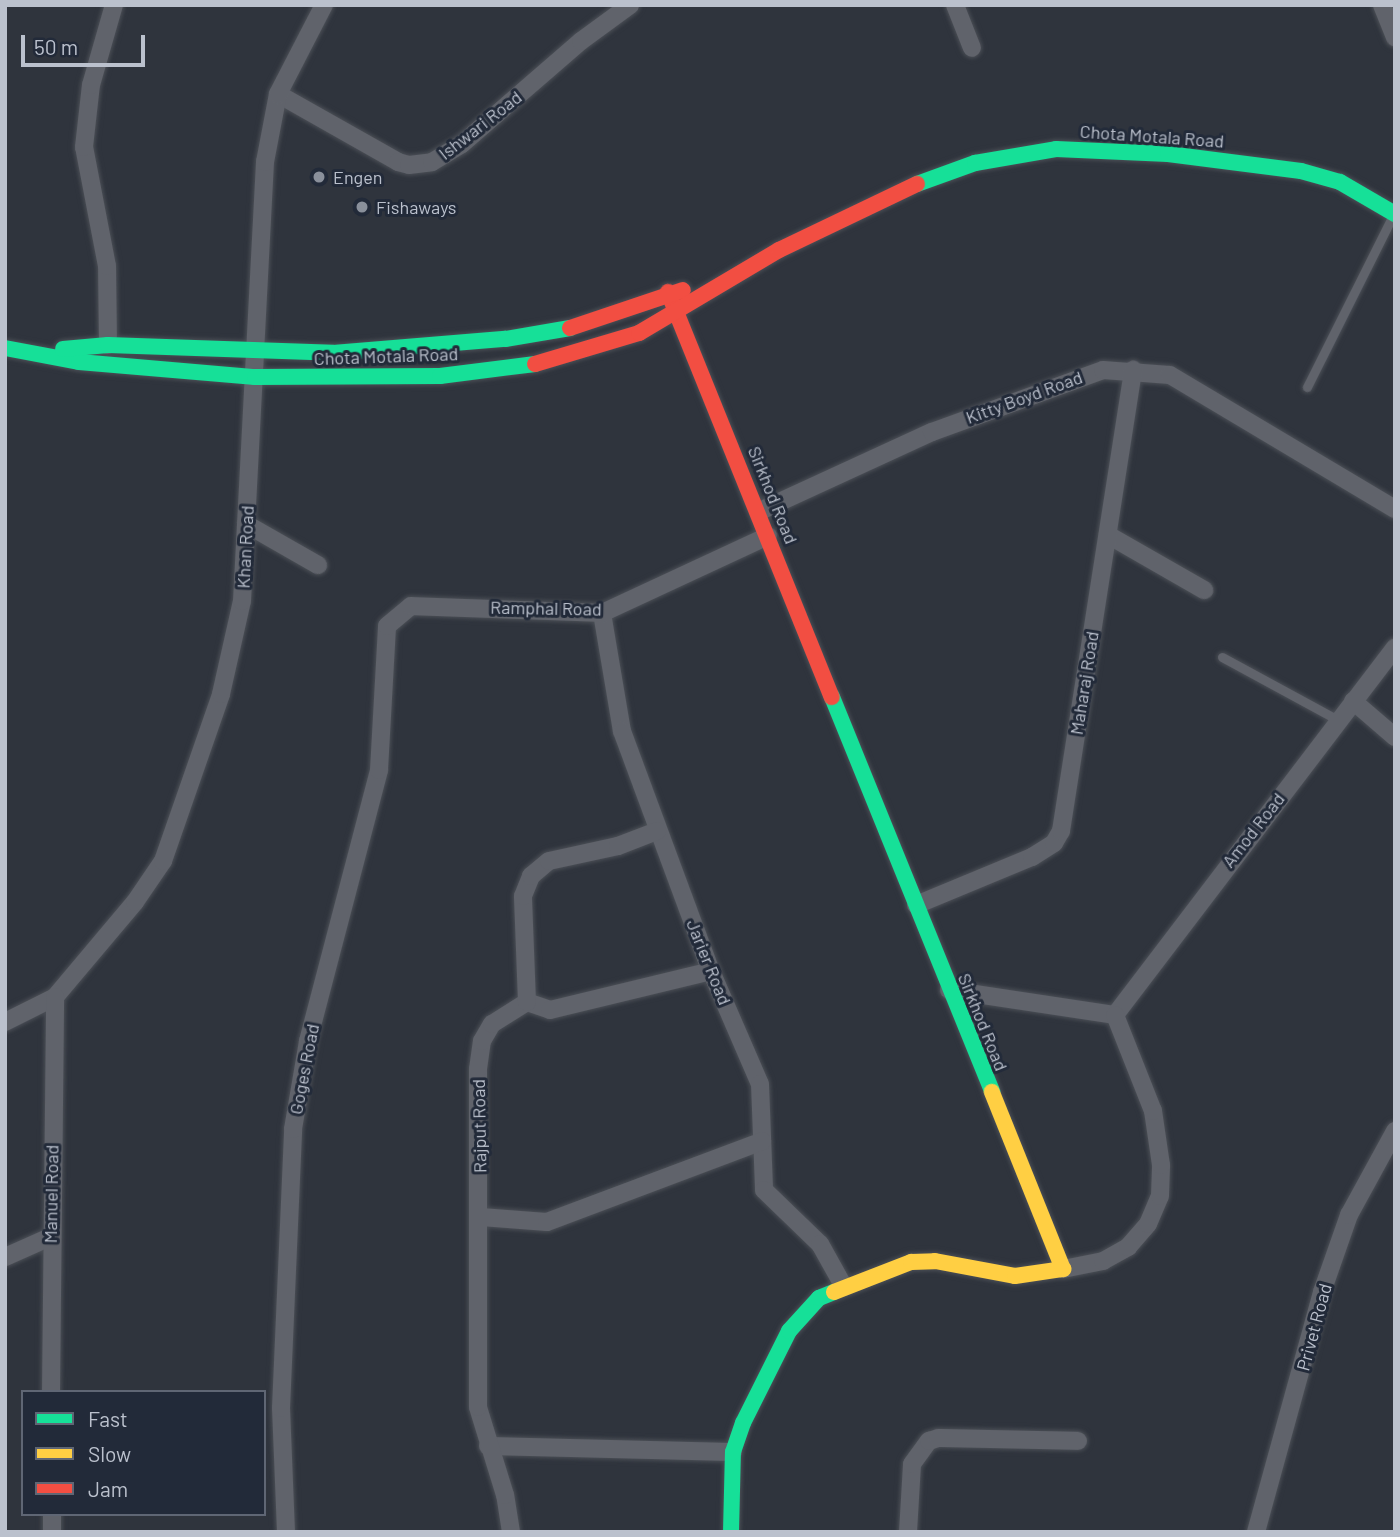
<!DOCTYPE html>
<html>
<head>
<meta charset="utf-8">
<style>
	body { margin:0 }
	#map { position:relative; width:1400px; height:1537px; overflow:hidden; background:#2f343d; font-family:Barlow,sans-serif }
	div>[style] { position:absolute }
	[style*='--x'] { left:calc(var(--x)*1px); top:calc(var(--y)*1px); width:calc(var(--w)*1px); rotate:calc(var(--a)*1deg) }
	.roads { filter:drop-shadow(0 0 2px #4b4f56) drop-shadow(0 0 2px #4b4f56) }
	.lane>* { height:9px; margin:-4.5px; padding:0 4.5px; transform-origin:4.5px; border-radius:4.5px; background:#60636b }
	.street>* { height:18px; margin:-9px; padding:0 9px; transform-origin:9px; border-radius:9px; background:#60636b }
	.fast>* { height:16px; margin:-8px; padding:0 8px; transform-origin:8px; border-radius:8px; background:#16e098 }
	.slow>* { height:16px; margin:-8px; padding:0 8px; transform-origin:8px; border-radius:8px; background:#ffcf43 }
	.jam>* { height:16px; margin:-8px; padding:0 8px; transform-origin:8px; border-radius:8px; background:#f24e42 }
	.dots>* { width:19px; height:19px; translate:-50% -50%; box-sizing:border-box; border:4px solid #222a39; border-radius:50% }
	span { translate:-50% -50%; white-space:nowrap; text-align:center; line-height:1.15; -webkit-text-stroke:6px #222a39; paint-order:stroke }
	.street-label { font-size:18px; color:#bbc1cd }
	.poi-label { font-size:18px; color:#bbc1cd }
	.left { translate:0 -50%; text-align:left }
	.frame { position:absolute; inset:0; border:7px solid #bbc1cd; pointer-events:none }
	.legend { position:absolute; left:21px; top:1390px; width:245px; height:126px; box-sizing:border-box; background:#222a39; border:2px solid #5f6674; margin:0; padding:9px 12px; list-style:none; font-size:21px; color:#bbc1cd }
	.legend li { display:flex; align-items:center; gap:14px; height:35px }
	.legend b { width:35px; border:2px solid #5f6674 }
	.scale { position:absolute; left:21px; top:35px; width:124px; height:32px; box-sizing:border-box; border:4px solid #bbc1cd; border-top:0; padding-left:9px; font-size:21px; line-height:24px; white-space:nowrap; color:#bbc1cd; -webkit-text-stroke:5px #222a39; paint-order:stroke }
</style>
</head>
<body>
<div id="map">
	<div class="roads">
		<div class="lane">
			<i style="--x:1307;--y:387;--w:192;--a:-63.4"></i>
			<i style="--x:1222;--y:657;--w:132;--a:28.5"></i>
		</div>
		<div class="street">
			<i style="--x:955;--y:5;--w:46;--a:68.4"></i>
			<i style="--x:1382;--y:5;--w:35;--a:68"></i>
			<i style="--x:278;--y:94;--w:138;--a:29.5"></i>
			<i style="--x:398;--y:162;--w:11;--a:15"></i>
			<i style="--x:409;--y:165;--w:23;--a:-7"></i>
			<i style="--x:432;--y:162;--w:35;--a:-31"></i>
			<i style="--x:462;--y:144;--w:157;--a:-40.9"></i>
			<i style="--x:581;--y:41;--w:61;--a:-36.3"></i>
			<i style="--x:108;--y:345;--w:79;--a:-90.7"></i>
			<i style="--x:107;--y:266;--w:121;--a:-100.9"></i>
			<i style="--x:84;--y:147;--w:62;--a:-83.6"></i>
			<i style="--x:91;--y:85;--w:83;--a:-74"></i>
			<i style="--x:760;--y:511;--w:189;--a:-24.7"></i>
			<i style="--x:932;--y:432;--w:182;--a:-19.9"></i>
			<i style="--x:1103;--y:370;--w:67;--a:4.3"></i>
			<i style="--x:1170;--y:375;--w:262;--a:30.8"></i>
			<i style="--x:246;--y:524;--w:83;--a:29.7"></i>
			<i style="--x:1108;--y:535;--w:111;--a:29.8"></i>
			<i style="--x:602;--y:613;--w:120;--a:80.4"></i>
			<i style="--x:622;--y:731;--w:256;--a:69.7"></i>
			<i style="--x:711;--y:971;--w:123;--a:66.6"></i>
			<i style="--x:760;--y:1084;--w:106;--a:87.8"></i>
			<i style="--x:764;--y:1190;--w:78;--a:44"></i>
			<i style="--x:820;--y:1244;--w:49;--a:60.8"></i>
			<i style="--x:1353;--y:701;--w:55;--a:40.6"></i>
			<i style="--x:916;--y:905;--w:126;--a:-22.5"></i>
			<i style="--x:1032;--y:857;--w:26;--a:-32"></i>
			<i style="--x:1054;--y:843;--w:14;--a:-60"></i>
			<i style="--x:1061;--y:831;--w:467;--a:-81.1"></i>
			<i style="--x:949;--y:990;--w:168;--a:8.6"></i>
			<i style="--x:1115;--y:1015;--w:462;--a:-52.7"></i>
			<i style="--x:527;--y:1002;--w:24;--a:19"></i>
			<i style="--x:550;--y:1010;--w:166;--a:-13.6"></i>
			<i style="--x:5;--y:1022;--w:56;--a:-26.6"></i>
			<i style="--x:55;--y:997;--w:124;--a:-49.9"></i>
			<i style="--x:135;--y:902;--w:50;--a:-55.7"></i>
			<i style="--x:163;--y:861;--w:177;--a:-70.8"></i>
			<i style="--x:221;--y:694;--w:95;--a:-77.3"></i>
			<i style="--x:242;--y:601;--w:440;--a:-87"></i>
			<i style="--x:265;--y:162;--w:69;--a:-79.2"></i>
			<i style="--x:278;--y:94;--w:100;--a:-62.7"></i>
			<i style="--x:481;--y:1217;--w:66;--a:4.3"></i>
			<i style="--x:547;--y:1222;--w:230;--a:-20.6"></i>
			<i style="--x:5;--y:1257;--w:49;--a:-24"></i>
			<i style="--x:1063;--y:1269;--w:41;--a:-11.3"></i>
			<i style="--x:1103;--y:1261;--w:29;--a:-29"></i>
			<i style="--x:1128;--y:1247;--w:30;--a:-49"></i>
			<i style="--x:1148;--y:1224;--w:30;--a:-67"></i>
			<i style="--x:1160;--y:1196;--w:31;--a:-88"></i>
			<i style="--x:1161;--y:1165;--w:55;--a:-98.4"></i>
			<i style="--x:1153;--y:1111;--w:103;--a:-111.6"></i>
			<i style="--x:51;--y:1392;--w:395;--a:-89.4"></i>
			<i style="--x:488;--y:1446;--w:245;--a:1.4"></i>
			<i style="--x:52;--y:1532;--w:18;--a:-90"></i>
			<i style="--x:286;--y:1532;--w:124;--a:-92.3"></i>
			<i style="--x:281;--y:1408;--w:279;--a:-87.5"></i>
			<i style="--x:293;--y:1129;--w:89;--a:-80.3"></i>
			<i style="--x:308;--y:1041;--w:280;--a:-75.3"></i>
			<i style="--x:379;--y:770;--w:144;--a:-86.8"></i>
			<i style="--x:387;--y:626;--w:31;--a:-40"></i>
			<i style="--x:411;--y:606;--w:191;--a:2.1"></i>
			<i style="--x:602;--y:613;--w:183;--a:-24.9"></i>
			<i style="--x:511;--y:1532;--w:37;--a:-99"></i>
			<i style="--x:505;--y:1495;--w:92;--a:-107.1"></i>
			<i style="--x:478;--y:1407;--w:338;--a:-90"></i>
			<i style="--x:478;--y:1069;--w:28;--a:-82"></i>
			<i style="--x:482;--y:1041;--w:20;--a:-60"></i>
			<i style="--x:492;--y:1024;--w:41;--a:-32.2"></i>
			<i style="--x:527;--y:1002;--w:106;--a:-92.2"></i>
			<i style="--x:523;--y:896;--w:22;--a:-68"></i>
			<i style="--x:531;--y:876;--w:23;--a:-40"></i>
			<i style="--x:549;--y:861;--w:71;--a:-12.3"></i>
			<i style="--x:618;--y:846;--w:42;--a:-21"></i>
			<i style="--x:908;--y:1532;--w:68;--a:-86.6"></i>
			<i style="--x:912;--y:1464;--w:29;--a:-54"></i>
			<i style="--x:929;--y:1441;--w:9;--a:-18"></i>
			<i style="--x:938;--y:1438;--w:140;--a:1.2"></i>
			<i style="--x:1256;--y:1532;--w:249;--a:-74.6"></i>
			<i style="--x:1322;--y:1292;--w:82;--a:-70.7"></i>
			<i style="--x:1349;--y:1215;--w:96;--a:-61.3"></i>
		</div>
		<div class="fast">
			<i style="--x:917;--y:184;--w:62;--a:-19.9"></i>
			<i style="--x:975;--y:163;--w:82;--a:-9.8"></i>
			<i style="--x:1056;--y:149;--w:112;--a:2.6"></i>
			<i style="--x:1168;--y:154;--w:134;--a:7.3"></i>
			<i style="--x:1301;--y:171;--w:41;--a:15.8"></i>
			<i style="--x:1340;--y:182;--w:64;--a:30.2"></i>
			<i style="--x:5;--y:348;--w:75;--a:10.7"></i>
			<i style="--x:79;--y:362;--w:177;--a:4.9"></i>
			<i style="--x:255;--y:377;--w:185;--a:-0.3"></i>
			<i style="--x:440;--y:376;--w:96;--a:-7.2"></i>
			<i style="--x:63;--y:349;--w:45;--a:-5.1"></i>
			<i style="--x:108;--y:345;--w:225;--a:2"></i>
			<i style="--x:333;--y:353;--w:173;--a:-4.7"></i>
			<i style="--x:505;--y:339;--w:66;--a:-9.6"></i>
			<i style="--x:832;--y:697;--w:426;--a:67.9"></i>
			<i style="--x:731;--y:1532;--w:80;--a:-88.6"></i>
			<i style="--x:733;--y:1452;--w:31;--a:-71"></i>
			<i style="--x:743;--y:1423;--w:103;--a:-63.4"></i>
			<i style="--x:789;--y:1331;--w:45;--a:-47.7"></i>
			<i style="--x:819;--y:1298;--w:16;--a:-22"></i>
		</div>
		<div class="slow">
			<i style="--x:834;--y:1292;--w:83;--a:-21.3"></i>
			<i style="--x:911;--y:1262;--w:24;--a:-2"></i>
			<i style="--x:935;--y:1261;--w:81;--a:10.6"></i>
			<i style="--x:1015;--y:1276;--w:49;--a:-8.3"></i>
			<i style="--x:1063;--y:1269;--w:191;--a:-111.9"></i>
		</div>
		<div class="jam">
			<i style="--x:668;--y:292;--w:437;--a:68"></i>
			<i style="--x:570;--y:328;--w:119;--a:-18.6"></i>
			<i style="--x:535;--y:364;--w:109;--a:-16.6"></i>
			<i style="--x:639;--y:333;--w:163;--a:-30.7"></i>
			<i style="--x:779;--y:250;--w:153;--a:-25.6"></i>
		</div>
	</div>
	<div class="dots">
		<i style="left:319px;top:177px;background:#8a909b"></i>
		<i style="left:362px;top:207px;background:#8a909b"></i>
	</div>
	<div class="street-label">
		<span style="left:480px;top:125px;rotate:-38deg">Ishwari Road</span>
		<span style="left:1152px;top:136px;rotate:4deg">Chota Motala Road</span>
		<span style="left:386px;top:356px;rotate:-2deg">Chota Motala Road</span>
		<span style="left:1024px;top:397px;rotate:-20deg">Kitty Boyd Road</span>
		<span style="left:773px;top:495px;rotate:68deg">Sirkhod Road</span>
		<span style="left:245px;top:547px;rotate:-87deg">Khan Road</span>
		<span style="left:546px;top:608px;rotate:1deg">Ramphal Road</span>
		<span style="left:1084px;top:683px;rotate:-81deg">Maharaj Road</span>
		<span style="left:1253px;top:830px;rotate:-52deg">Amod Road</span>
		<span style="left:709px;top:962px;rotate:68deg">Jarier Road</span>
		<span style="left:983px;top:1022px;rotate:68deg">Sirkhod Road</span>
		<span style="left:304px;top:1069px;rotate:-79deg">Goges Road</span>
		<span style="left:479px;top:1126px;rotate:-91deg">Rajput Road</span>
		<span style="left:51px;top:1194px;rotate:-89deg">Manuel Road</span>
		<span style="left:1314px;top:1327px;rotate:-75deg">Privet Road</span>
	</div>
	<div class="poi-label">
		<span class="left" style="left:333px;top:177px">Engen</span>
		<span class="left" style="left:376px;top:207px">Fishaways</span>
	</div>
	<div class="frame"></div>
	<ul class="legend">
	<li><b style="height:9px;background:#16e098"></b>Fast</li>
	<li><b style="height:9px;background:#ffcf43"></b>Slow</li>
	<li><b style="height:9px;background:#f24e42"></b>Jam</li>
	</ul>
	<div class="scale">50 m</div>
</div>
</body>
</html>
